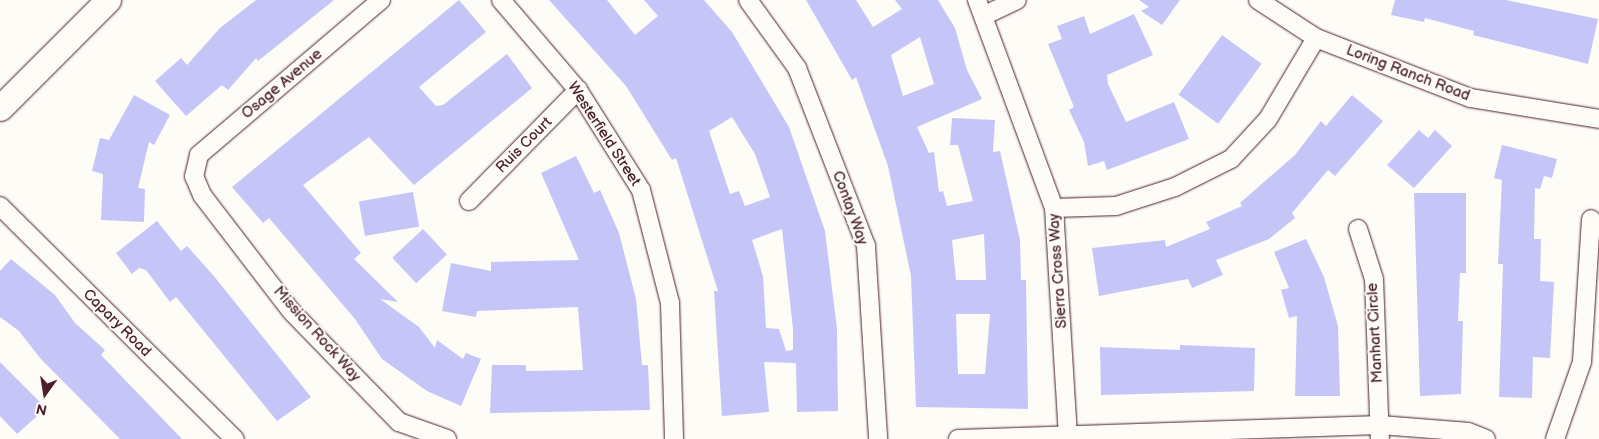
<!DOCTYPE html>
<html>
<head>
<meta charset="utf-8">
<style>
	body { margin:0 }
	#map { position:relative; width:1599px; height:439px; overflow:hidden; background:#fdfcf7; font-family:"Balsamiq Sans",sans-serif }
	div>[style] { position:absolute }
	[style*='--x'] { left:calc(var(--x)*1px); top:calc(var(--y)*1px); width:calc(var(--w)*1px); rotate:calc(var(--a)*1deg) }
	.building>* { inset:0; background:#c6c5f8; transform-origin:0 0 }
	.roads { filter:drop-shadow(0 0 1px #4a1f2b) drop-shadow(0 0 1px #4a1f2b) }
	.street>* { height:18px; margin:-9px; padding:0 9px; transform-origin:9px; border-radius:9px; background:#fdfcf7 }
	.secondary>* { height:25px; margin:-12.5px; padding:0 12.5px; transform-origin:12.5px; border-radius:12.5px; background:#fdfcf7 }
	span { translate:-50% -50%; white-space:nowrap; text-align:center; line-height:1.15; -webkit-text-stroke:4px #fdfcf7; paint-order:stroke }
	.street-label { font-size:15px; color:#4a1f2b }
	.north { position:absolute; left:20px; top:369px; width:50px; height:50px; -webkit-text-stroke:4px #fdfcf7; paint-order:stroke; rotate:193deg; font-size:14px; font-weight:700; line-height:20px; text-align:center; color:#4a1f2b }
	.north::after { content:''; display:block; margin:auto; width:18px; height:22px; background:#4a1f2b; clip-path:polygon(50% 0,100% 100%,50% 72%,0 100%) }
</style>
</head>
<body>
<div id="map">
	<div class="building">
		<i style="clip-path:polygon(256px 0,334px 0,258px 61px,256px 58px,228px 90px,222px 85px,186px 116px,155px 81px,181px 58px,187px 65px,220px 28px)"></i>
		<i style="clip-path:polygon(459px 0,486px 32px,419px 87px,436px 106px,443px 105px,507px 54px,532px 88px,414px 185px,369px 137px,303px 185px,361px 253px,354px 259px,398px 302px,380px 299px,419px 327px,435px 348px,437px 340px,463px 359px,466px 353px,481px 359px,461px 406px,427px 391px,382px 359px,355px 319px,269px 218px,263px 223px,232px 187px)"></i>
		<i style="clip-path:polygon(evenodd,549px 0,607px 0,635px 35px,658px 16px,644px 0,704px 0,732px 32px,789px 127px,825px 231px,837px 329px,838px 411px,797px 412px,796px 363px,764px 362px,769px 412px,722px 416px,714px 291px,718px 291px,676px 158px,672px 160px,626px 86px,549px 0,732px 117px,755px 154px,770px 197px,745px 206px,739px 191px,730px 194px,709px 131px,732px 117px,549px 0,782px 229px,793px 329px,793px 350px,786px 351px,779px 329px,766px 328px,763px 276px,752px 240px,782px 229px)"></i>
		<i style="clip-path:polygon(evenodd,806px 0,856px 0,873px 27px,902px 9px,895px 0,938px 0,955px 28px,967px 70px,982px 99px,917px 127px,929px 153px,934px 152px,939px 192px,943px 191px,947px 206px,973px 201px,958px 145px,950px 145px,952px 118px,995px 120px,993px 152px,1000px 151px,1020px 240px,1021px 280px,1026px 280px,1028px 409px,916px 407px,911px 276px,888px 166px,856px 77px,852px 80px,806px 0,920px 37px,934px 84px,903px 96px,891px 55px,920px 37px,806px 0,984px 234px,986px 280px,956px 280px,952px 240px,984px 234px,806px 0,956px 314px,990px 314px,985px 374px,958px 374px,956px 314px)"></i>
		<i style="clip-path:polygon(1139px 0,1180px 0,1162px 25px,1141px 11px,1149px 7px)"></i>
		<i style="clip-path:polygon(1395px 0,1506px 0,1598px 19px,1588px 64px,1473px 35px,1474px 31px,1425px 18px,1424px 22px,1391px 15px)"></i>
		<i style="clip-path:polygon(1134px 14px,1153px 55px,1107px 75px,1108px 84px,1126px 122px,1174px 102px,1189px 139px,1107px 170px,1104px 161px,1088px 166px,1084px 142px,1069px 110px,1074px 107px,1048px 44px,1062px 39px,1057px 26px,1084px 16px,1090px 34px)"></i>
		<i style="left:1222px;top:35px;width:49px;height:74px;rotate:36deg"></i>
		<i style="clip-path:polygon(134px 95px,170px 115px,154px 145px,149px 142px,138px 188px,145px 189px,144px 222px,101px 220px,103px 174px,92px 171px,100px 138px,109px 140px)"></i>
		<i style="clip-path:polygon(1352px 95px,1383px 121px,1335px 176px,1328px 170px,1292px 213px,1295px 218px,1269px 239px,1216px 260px,1223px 275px,1192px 288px,1188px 279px,1099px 296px,1092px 248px,1165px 240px,1166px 247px,1210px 229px,1206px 222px,1242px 206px,1240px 203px,1295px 155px,1321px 121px,1326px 126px)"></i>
		<i style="clip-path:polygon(1419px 130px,1428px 138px,1435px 130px,1452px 146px,1414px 188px,1387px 165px)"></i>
		<i style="clip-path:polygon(1502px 145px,1557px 159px,1552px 178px,1544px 176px,1540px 189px,1535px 188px,1534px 239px,1541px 239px,1540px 281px,1554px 282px,1550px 358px,1533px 357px,1532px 398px,1499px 397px,1503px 264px,1498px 264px,1502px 180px,1494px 178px)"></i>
		<i style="clip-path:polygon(576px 156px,594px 193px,600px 190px,619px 233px,636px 299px,642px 365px,648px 365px,650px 410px,490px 413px,492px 365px,526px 365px,526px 371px,583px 370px,578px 307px,477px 311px,476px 317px,442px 311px,451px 263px,491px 271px,491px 262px,579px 260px,541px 173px)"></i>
		<i style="left:413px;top:192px;width:35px;height:55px;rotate:80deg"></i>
		<i style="clip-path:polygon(1414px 193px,1466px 193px,1466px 273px,1460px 273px,1458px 321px,1463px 321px,1461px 394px,1420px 396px)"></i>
		<i style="clip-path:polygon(157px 221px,181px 251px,187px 246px,213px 275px,311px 397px,277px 421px,176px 297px,170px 302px,146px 270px,139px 268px,132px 274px,116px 253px)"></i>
		<i style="left:423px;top:229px;width:35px;height:42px;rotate:47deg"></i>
		<i style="clip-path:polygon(1306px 239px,1324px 277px,1338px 326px,1340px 396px,1295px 396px,1297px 316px,1289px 318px,1281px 290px,1289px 288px,1274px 252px)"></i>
		<i style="clip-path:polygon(11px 259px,55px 295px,75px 323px,105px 350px,101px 355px,182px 439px,120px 439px,40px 358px,19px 331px,0 317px,0 271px)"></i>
		<i style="clip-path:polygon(1180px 345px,1255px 348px,1254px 391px,1101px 395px,1100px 347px,1180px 350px)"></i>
		<i style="clip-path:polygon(0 362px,46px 408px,17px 434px,0 416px)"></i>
	</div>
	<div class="roads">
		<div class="street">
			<i style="--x:381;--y:0;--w:239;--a:139.6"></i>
			<i style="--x:199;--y:155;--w:22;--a:103"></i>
			<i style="--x:194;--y:176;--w:21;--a:67"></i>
			<i style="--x:202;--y:195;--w:146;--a:52.5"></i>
			<i style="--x:291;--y:311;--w:155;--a:45.8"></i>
			<i style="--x:399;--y:422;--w:51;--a:19.5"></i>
			<i style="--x:501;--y:0;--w:118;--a:49.5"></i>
			<i style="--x:578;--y:90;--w:118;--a:57.8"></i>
			<i style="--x:641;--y:190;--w:117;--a:75.6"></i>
			<i style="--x:670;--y:303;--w:136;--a:88.3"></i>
			<i style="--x:748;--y:0;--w:84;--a:54.2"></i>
			<i style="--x:797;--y:68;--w:191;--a:68.8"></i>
			<i style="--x:866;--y:246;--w:193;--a:86.4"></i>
			<i style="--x:977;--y:0;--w:222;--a:69.7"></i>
			<i style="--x:1054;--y:208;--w:227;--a:86.5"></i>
			<i style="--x:1258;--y:0;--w:69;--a:33.2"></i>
			<i style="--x:1316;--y:38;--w:166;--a:21.2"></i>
			<i style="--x:1471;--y:98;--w:130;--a:9.3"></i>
			<i style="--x:985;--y:15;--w:35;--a:-25"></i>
			<i style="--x:469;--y:201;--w:156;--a:-45.5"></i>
			<i style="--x:0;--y:206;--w:331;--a:44.8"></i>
			<i style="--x:1054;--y:208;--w:62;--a:-1.8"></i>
			<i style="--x:1116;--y:206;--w:62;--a:-17.9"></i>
			<i style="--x:1175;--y:187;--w:63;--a:-26.6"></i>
			<i style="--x:1231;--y:159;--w:54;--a:-47.2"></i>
			<i style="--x:1268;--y:119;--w:94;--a:-59.3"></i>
			<i style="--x:1358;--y:229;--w:52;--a:72.3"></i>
			<i style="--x:1374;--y:279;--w:160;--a:87.9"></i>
			<i style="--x:958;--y:439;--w:422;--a:-1.9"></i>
			<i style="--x:1380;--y:425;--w:88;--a:4.5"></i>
			<i style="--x:1468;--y:432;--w:19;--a:21"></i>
			<i style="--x:1555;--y:439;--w:82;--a:-70.7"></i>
			<i style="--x:1582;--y:362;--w:143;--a:-86.4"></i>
		</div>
		<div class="secondary">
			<i style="--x:0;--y:108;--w:153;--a:-45"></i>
		</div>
	</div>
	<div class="street-label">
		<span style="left:1408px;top:73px;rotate:21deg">Loring Ranch Road</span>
		<span style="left:282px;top:84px;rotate:-40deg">Osage Avenue</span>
		<span style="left:604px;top:134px;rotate:57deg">Westerfield Street</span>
		<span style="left:524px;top:145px;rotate:-45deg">Ruis Court</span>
		<span style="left:850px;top:208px;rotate:70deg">Contay Way</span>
		<span style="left:1058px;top:271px;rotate:-94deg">Sierra Cross Way</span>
		<span style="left:117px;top:323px;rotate:45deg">Capary Road</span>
		<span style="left:1375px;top:333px;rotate:-93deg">Manhart Circle</span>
		<span style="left:317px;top:334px;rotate:48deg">Mission Rock Way</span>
	</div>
	<div class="north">N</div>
</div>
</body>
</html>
